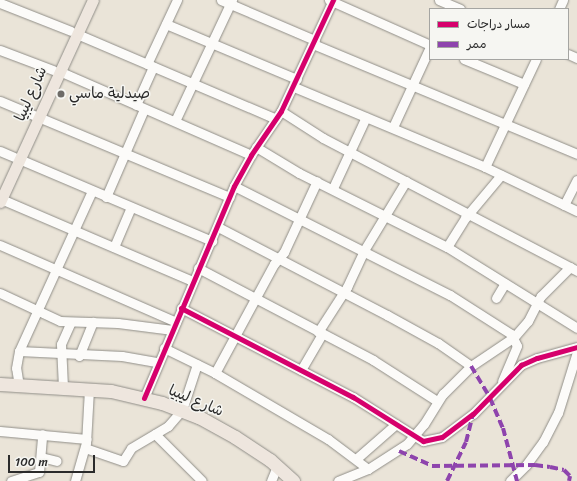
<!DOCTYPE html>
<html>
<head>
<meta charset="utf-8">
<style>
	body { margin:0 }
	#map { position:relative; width:577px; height:481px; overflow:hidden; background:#eae4d8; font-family:Sriracha,"Playpen Sans Arabic",sans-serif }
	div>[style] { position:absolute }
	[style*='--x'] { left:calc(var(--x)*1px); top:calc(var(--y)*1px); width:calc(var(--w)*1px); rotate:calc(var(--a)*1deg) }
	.roads { filter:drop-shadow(0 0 1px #908e88) drop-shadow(0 0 1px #908e88) }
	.minor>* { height:9px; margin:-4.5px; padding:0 4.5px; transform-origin:4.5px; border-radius:4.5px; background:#fcfbf9 }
	.major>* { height:11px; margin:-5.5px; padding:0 5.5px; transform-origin:5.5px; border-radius:5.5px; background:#eee6de }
	.highway>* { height:13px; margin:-6.5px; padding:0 6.5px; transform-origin:6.5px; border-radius:6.5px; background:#eee6de }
	.quiet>* { height:4px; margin-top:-2px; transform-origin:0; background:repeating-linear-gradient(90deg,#8e44ad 0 8px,transparent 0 12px) }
	.cycleway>* { height:5px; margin:-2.5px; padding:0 2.5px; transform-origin:2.5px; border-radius:2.5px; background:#d6006c }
	.dots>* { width:11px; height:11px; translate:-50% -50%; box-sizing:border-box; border:2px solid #f6f6f2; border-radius:50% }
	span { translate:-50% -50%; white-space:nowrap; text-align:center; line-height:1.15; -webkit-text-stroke:3px #f6f6f2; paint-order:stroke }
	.street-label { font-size:15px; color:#2b2b2b }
	.poi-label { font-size:15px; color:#2b2b2b }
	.left { translate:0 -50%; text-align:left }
	.legend { position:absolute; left:429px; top:8px; width:140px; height:52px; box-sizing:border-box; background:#f6f6f2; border:1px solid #a5a5a2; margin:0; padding:5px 7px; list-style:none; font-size:12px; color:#2b2b2b }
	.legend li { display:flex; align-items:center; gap:8px; height:20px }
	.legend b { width:20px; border:1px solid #a5a5a2 }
	.scale { position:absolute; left:8px; top:455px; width:87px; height:18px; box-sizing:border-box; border:2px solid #2b2b2b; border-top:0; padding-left:5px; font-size:12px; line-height:14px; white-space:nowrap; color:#2b2b2b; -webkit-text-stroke:3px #f6f6f2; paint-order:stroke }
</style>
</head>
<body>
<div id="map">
	<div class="roads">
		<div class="minor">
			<i style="--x:221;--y:0;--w:102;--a:23.1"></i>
			<i style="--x:329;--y:0;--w:111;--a:24"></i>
			<i style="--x:439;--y:0;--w:23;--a:23"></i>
			<i style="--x:0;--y:3;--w:76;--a:21.5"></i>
			<i style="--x:559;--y:9;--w:10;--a:-66"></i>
			<i style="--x:166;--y:24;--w:142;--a:22.8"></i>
			<i style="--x:77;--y:34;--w:216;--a:23.1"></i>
			<i style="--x:313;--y:44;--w:286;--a:22.6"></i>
			<i style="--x:0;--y:50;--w:57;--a:20.7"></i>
			<i style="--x:568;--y:54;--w:10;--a:24"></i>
			<i style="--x:464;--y:59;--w:65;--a:22.6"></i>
			<i style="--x:147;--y:64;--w:71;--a:-64.9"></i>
			<i style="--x:59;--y:71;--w:210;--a:23.6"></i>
			<i style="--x:294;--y:87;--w:207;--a:22.7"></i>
			<i style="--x:485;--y:167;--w:102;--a:25.6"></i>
			<i style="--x:0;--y:101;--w:249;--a:22.7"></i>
			<i style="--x:136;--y:105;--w:42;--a:-65.9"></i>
			<i style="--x:281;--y:111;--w:50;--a:32.7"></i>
			<i style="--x:323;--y:138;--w:287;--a:27.6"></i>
			<i style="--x:175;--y:121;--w:134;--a:-64.8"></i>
			<i style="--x:393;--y:127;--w:88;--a:-65.2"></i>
			<i style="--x:256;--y:147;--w:50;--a:31.2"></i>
			<i style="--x:299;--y:173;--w:165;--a:26.6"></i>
			<i style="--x:447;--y:247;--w:153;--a:31.9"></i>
			<i style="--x:0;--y:151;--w:15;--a:23"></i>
			<i style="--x:19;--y:159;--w:210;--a:23"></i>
			<i style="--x:485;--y:167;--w:119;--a:-64.7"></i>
			<i style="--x:234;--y:186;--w:242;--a:26.8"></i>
			<i style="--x:450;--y:295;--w:72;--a:32.6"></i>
			<i style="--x:511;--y:334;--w:13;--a:63"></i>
			<i style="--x:517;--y:346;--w:38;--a:113"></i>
			<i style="--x:333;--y:188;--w:78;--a:-65.1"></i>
			<i style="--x:106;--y:197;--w:96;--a:-66.6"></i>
			<i style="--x:1;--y:199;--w:208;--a:23.2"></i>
			<i style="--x:564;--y:205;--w:28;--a:-63"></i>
			<i style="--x:218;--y:227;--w:191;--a:27.5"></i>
			<i style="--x:387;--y:315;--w:58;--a:28.8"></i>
			<i style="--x:438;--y:343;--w:40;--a:34.9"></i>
			<i style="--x:0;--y:245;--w:192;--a:23.6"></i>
			<i style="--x:114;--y:247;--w:43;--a:-67"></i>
			<i style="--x:447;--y:247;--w:34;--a:-58"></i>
			<i style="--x:465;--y:218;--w:56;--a:-50.1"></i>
			<i style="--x:198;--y:268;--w:198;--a:27.7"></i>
			<i style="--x:373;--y:360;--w:76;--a:32.6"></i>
			<i style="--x:0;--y:293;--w:66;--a:25"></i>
			<i style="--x:60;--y:321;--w:58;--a:2"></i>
			<i style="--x:118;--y:323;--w:55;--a:7.3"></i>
			<i style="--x:496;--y:298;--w:17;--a:-59"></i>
			<i style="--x:181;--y:308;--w:194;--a:27.4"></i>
			<i style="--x:353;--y:397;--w:83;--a:32.2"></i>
			<i style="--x:423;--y:441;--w:19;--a:-12"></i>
			<i style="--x:442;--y:437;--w:39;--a:-37"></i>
			<i style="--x:473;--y:414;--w:69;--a:-45.6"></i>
			<i style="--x:521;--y:365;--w:17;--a:-24"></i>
			<i style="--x:537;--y:358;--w:41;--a:-15.4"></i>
			<i style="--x:318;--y:332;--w:54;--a:-57.2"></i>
			<i style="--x:347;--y:287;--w:38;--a:-65"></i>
			<i style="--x:363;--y:252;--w:83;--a:-58.8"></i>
			<i style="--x:164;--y:348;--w:57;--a:26.1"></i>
			<i style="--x:215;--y:373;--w:131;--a:30.3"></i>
			<i style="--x:328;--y:439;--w:50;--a:36.9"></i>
			<i style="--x:19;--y:351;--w:103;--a:2.8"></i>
			<i style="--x:122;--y:356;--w:36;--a:10"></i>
			<i style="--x:79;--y:356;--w:37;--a:-68"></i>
			<i style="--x:301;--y:370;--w:42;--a:-59.7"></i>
			<i style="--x:215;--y:373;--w:124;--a:-61.6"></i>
			<i style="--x:274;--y:264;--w:16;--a:-50"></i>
			<i style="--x:284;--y:252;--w:78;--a:-65.1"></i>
			<i style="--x:19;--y:386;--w:18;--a:-99"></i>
			<i style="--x:16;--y:368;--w:17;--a:-80"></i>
			<i style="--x:19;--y:351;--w:176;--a:-65.5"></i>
			<i style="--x:63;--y:387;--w:43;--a:-92.7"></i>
			<i style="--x:61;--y:344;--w:24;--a:-66"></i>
			<i style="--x:144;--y:398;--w:230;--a:-67"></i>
			<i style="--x:234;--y:186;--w:35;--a:-61"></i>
			<i style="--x:251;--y:155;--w:53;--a:-55.7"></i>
			<i style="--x:281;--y:111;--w:123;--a:-64.9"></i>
			<i style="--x:0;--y:431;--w:87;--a:5.3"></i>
			<i style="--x:155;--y:434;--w:66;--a:45"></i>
			<i style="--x:85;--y:448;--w:40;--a:18.9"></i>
			<i style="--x:123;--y:461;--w:15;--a:-58"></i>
			<i style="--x:131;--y:448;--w:43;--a:-30.7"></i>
			<i style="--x:168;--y:426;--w:21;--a:-49"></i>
			<i style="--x:182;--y:410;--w:48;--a:-71.9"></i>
			<i style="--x:41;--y:457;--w:16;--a:14"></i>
			<i style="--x:356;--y:459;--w:53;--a:-41.2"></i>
			<i style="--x:11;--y:481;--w:29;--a:-18"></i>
			<i style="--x:39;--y:472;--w:38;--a:-85"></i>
			<i style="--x:75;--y:481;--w:40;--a:-74"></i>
			<i style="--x:86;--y:443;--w:54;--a:-86.8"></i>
			<i style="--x:271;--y:481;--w:16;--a:-68"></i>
			<i style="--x:338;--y:481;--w:32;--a:-22"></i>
			<i style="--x:368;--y:469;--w:46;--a:-32.7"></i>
			<i style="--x:407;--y:444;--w:26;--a:-50"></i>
			<i style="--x:424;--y:424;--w:36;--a:-58"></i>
			<i style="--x:443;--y:394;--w:40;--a:-45"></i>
			<i style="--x:471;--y:366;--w:52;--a:-34"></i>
			<i style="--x:514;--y:337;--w:21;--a:-49"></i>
			<i style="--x:528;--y:321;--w:28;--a:-63"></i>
			<i style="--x:541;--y:296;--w:41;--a:-45"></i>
			<i style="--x:510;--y:481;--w:23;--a:-45"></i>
			<i style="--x:526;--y:465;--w:29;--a:-54"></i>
			<i style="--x:543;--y:442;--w:33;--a:-63"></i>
			<i style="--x:558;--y:413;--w:64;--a:-72.7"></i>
		</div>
		<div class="major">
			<i style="--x:0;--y:202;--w:222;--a:-65.3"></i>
		</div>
		<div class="highway">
			<i style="--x:0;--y:384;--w:111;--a:3.6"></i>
			<i style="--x:111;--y:391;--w:52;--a:13.2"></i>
			<i style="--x:162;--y:403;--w:40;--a:21"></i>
			<i style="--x:199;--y:417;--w:41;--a:29.1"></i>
			<i style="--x:235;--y:437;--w:42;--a:33.3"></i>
			<i style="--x:270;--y:460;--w:31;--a:42"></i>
		</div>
	</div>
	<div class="quiet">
		<i style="--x:471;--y:366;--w:37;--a:59"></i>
		<i style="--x:490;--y:398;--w:33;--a:67"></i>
		<i style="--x:503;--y:428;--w:55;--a:75.2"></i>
		<i style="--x:399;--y:451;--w:36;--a:24"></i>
		<i style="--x:432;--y:466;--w:103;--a:-0.6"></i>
		<i style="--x:535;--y:465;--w:15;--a:8"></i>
		<i style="--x:550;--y:467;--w:14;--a:12"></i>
		<i style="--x:564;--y:470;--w:8;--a:45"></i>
		<i style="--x:570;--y:476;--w:5;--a:101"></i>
		<i style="--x:447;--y:481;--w:43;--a:-64"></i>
		<i style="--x:466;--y:442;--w:29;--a:-76"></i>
	</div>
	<div class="cycleway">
		<i style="--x:181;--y:308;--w:194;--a:27.4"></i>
		<i style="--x:353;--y:397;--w:83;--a:32.2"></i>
		<i style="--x:423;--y:441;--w:19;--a:-12"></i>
		<i style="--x:442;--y:437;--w:39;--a:-37"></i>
		<i style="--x:473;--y:414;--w:69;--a:-45.6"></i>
		<i style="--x:521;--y:365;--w:17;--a:-24"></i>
		<i style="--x:537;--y:358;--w:41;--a:-15.4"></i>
		<i style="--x:144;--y:398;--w:230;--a:-67"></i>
		<i style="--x:234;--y:186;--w:35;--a:-61"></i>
		<i style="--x:251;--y:155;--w:53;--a:-55.7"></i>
		<i style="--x:281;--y:111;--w:123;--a:-64.9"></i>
	</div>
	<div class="dots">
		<i style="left:61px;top:94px;background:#6e6c68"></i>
	</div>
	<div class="street-label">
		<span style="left:31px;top:94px;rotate:-66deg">شارع ليبيا</span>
		<span style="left:196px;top:401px;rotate:23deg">شارع ليبيا</span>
	</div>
	<div class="poi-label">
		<span class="left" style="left:69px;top:94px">صيدلية ماسي</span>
	</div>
	<ul class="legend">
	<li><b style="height:5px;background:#d6006c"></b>مسار دراجات</li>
	<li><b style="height:5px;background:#8e44ad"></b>ممر</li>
	</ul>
	<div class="scale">100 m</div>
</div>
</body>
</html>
